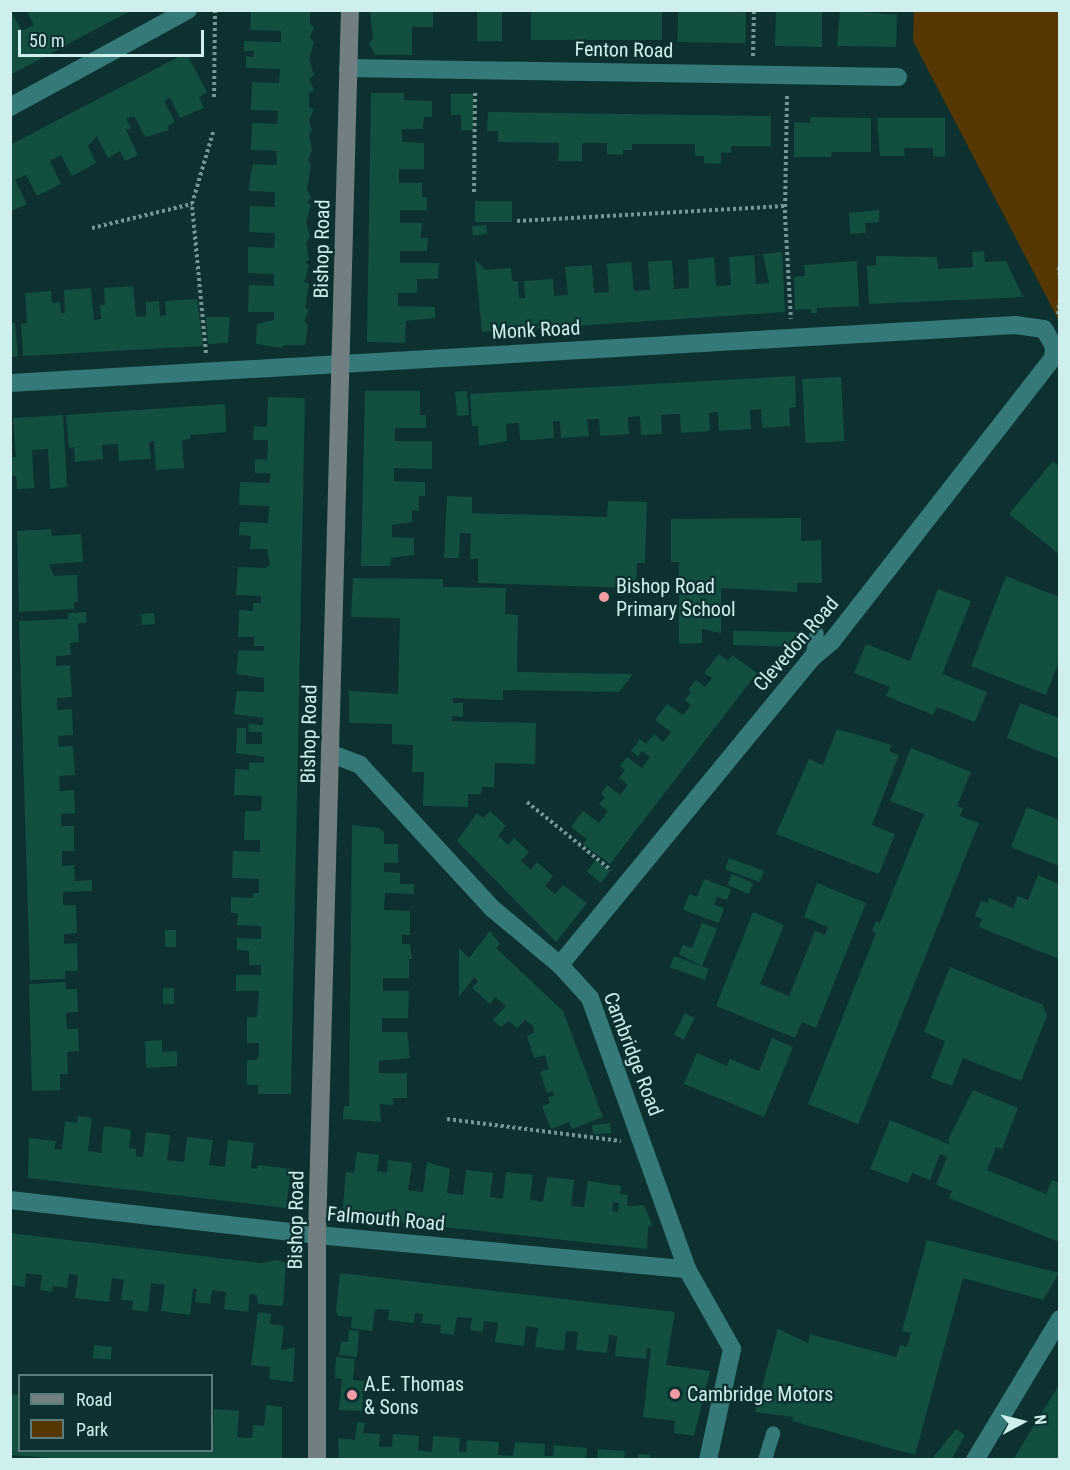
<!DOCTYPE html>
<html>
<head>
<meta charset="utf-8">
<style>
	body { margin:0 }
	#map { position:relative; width:1070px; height:1470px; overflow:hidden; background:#0c3130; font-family:"Roboto Condensed",sans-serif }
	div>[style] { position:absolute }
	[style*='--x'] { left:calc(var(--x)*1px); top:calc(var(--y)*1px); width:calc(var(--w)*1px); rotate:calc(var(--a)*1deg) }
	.green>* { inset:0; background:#563702 }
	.building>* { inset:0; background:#124f41; transform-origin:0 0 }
	.path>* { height:4px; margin-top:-2px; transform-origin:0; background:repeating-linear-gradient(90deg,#749795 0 3px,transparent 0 6px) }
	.lane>* { height:14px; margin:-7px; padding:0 7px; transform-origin:7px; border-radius:7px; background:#357978 }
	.street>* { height:18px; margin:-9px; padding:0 9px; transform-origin:9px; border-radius:9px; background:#357978 }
	.secondary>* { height:18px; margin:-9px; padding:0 9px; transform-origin:9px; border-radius:9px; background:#717f82 }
	.dots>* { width:16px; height:16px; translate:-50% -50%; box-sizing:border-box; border:3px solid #0c3130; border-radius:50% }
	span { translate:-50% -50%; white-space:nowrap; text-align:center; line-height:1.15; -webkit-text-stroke:4.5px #0c3130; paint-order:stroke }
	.street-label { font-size:20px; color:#ceefed }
	.poi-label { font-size:20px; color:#ceefed }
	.left { translate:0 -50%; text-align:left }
	.frame { position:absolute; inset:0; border:12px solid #ceefed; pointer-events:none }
	.legend { position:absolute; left:18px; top:1374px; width:195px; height:78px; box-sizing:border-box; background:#0c3130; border:2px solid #5a7d7c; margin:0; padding:8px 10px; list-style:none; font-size:18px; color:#ceefed }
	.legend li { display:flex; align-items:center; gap:12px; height:30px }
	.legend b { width:30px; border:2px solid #5a7d7c }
	.north { position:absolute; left:992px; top:1392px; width:60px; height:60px; -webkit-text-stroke:4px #0c3130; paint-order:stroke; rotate:83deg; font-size:16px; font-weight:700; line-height:24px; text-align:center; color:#ceefed }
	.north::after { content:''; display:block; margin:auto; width:21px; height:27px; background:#ceefed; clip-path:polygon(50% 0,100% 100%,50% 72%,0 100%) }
	.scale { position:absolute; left:18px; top:30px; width:186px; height:27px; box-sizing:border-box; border:3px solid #ceefed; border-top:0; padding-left:8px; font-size:18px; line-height:21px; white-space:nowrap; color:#ceefed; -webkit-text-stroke:4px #0c3130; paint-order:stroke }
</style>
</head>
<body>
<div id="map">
	<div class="green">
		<i style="clip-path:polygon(914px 11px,1059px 11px,1059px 321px,913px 41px)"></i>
	</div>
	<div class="building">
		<i style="clip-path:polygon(10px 10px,22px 30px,34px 25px,26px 10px,132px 10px,10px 75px)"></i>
		<i style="clip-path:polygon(251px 10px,310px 10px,310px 24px,314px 27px,310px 38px,314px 42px,309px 59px,314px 75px,309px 79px,314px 90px,309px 93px,309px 107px,314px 109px,309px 120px,312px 131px,309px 133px,312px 150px,308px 161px,311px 165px,307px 189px,311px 198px,307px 202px,311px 205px,306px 222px,310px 237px,306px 242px,309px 260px,305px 262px,309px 266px,304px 282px,309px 284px,305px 308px,309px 310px,304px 321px,308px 325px,305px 345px,283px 345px,283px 348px,256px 344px,257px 324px,274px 320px,274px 312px,248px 312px,249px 285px,274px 286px,274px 274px,248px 273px,248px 247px,274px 248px,275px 233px,249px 232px,250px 206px,275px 207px,275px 192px,249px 191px,250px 179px,253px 164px,276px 165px,277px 160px,276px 151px,251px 150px,252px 123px,277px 124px,278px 111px,251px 110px,252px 82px,279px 83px,280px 69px,246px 68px,246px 56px,253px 57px,254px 51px,244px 51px,244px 41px,281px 42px,281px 31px,250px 30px)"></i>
		<i style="clip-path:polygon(370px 10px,433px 12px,433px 27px,412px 27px,412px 55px,375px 55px,369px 43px,373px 39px)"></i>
		<i style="left:477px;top:10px;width:25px;height:31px"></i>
		<i style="left:531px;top:10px;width:131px;height:30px"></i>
		<i style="clip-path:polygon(790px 10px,822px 10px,822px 47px,775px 46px,776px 11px)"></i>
		<i style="clip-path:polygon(840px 10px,897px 15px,896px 47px,837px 46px)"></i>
		<i style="left:678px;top:11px;width:68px;height:31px;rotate:1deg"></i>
		<i style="clip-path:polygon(186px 53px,207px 92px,199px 97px,204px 108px,180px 118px,170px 98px,164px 101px,175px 122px,168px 126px,169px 130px,145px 137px,134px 116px,126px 119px,131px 128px,126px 130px,138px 155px,125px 161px,120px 151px,108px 158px,97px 136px,88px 146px,96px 163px,72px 176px,61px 155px,50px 161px,61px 184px,37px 196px,26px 175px,15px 180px,27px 204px,10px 212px,10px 145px)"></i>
		<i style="clip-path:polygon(371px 93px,404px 93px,404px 100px,432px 101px,432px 117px,424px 117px,423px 129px,402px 129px,402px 142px,424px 143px,424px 169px,399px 169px,399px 183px,422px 183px,422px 197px,427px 197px,427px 210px,400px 210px,400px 223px,422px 223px,421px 238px,428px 238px,427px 251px,400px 251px,400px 263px,439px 263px,438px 279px,417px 279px,417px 293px,398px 293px,398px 306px,435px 307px,435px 318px,406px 321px,405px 343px,367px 342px)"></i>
		<i style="clip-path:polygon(451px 94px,473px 94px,473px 130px,461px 130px,461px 115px,451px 115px)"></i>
		<i style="clip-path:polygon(488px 112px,771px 116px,771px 146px,731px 146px,731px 153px,721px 152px,721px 164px,704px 163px,704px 156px,695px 156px,695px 144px,632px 144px,632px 150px,623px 150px,623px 155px,607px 154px,607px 143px,582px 143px,582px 161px,558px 161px,559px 143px,498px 142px,498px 131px,487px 131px)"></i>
		<i style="clip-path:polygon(810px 117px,871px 118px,871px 152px,832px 152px,831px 157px,794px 157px,794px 122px,810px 123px)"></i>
		<i style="clip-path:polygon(877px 118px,945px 118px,945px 157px,933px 156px,933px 148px,904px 148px,905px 156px,880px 156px)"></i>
		<i style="left:475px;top:201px;width:37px;height:21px"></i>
		<i style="clip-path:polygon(879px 210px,879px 222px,865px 223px,866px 233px,850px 234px,849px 213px)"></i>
		<i style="left:486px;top:225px;width:9px;height:14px;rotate:84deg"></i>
		<i style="clip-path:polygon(984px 251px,985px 262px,1006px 261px,1023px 297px,869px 304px,867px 266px,876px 265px,876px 256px,937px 257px,938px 269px,973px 267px,972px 252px)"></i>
		<i style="clip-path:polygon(782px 252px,785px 312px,482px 332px,475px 260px,486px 270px,511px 268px,512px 281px,518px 281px,519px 298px,525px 298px,524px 281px,553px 279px,554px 296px,568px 295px,565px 267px,592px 265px,594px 293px,609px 292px,607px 264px,631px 262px,634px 291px,650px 290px,648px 262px,672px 260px,674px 289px,689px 288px,688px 260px,714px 257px,716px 286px,731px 285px,729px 257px,754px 255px,756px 284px,769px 283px,763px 254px)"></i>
		<i style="clip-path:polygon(857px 261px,859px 306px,817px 308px,817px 313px,811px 313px,811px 309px,795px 310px,794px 277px,805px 276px,804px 265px)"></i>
		<i style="clip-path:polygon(133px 286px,136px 317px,146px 316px,146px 302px,159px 301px,160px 316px,166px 315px,165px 301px,197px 299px,203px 346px,23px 356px,21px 324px,27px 323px,25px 293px,51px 291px,52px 303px,60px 302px,61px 313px,65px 313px,64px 290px,91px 288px,94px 320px,101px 319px,100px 305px,105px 305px,104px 288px)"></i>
		<i style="clip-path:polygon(206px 317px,230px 317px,228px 343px,208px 344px)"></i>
		<i style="clip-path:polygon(10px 323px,15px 323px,18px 356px,10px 357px)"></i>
		<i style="clip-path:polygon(795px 376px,796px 407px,789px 408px,790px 426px,762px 428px,761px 409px,750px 410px,751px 429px,719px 431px,718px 412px,709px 413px,710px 431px,681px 433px,680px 414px,672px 414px,661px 415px,662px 434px,641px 435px,640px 416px,628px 417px,629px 434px,600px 436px,599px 419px,587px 419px,589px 436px,561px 438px,560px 421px,553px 421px,554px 438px,533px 440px,520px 440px,519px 423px,506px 424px,507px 441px,479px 446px,478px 426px,472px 426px,470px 394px)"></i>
		<i style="left:841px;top:377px;width:64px;height:39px;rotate:87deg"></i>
		<i style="clip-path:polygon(365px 391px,420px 391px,420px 415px,426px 415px,426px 428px,395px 428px,395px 441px,432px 441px,432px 469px,394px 468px,394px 481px,425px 482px,425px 496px,419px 496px,419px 511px,412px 510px,412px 522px,392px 525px,392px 537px,414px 538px,414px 555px,391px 558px,390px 566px,361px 566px)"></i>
		<i style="left:467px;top:391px;width:24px;height:12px;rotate:85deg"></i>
		<i style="clip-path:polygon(268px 397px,305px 398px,291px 1094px,258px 1094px,258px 1085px,247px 1085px,247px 1060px,257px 1060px,259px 1054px,259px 1043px,247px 1043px,247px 1017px,257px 1017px,259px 991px,236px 991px,236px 975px,261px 975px,261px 965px,249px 965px,249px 951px,237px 950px,237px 938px,261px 939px,261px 926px,237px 925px,238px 913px,231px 913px,231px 897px,253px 898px,253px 893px,259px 893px,259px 879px,232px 878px,233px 851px,260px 852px,260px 840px,244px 840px,245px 811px,261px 811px,262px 796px,234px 795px,235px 769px,249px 770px,249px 762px,264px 763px,264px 757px,236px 753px,237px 728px,246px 728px,246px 744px,262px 744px,262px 732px,249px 732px,248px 724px,263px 725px,263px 718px,234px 714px,237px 691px,264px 692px,264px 678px,236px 674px,239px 650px,264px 651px,264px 646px,254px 646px,254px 637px,238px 637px,239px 610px,253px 611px,253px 603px,261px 603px,261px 596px,236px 595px,238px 567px,265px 568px,270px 565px,267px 549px,250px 549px,251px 536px,239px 535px,240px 522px,268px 523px,269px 506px,239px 505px,240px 482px,270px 483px,270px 473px,255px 473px,255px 459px,267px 460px,268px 440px,253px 440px,254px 426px,267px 427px)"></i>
		<i style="clip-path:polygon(225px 404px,226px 432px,190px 435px,190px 439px,182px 440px,184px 468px,156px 470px,154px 441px,149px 442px,151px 459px,119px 461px,118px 444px,102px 445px,103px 459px,75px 462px,74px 447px,69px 448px,66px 415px)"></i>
		<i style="clip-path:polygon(63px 415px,67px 487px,50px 489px,48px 449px,32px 450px,34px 488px,17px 489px,16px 476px,10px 476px,10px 458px,16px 457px,13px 418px)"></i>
		<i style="clip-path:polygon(1053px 461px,1059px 466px,1059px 554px,1009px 514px)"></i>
		<i style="clip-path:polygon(447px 496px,472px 497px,472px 513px,607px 517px,608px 501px,647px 502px,645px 563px,637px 563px,636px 588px,478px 583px,478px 559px,470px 559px,471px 534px,460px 533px,459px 558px,444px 558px)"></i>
		<i style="clip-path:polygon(801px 518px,801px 541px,821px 540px,822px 583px,797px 583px,797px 592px,721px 588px,721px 633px,702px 629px,702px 643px,679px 644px,679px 562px,671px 562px,671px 519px)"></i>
		<i style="clip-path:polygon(51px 529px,52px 536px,81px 534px,83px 562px,49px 564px,54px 576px,77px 575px,78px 602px,74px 602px,74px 609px,19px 612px,17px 531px)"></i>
		<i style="clip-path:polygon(1006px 576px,1059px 597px,1059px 661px,1046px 695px,971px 666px)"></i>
		<i style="clip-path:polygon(353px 578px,443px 579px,443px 587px,506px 588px,505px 614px,518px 615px,517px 672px,633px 674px,619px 692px,503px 690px,503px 700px,453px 698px,453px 703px,463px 703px,463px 717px,452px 716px,452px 721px,536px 723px,535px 764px,495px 763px,494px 787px,482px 787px,481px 794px,468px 794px,468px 807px,423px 806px,424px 772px,412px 772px,413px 745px,392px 744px,392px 724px,349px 723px,349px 691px,398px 694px,400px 618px,351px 617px)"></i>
		<i style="clip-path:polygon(938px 589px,971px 601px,942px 674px,987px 692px,975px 722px,937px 707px,933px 715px,886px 696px,890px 687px,854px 673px,866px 644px,910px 661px)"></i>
		<i style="clip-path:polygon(86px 612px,86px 623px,78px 623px,79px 642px,70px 643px,71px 655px,56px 656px,56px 666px,70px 665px,72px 697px,57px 698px,57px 710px,72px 709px,73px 735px,58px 736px,59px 747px,73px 746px,74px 762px,75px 775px,59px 776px,60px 791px,74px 790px,75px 813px,61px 814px,61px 826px,74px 826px,74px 851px,62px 851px,62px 866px,74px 865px,75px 881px,92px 880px,92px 891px,63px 892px,63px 905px,76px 905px,77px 933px,64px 934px,64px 944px,77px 943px,78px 971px,65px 971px,65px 979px,30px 980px,19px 621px,68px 619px,68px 613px)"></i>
		<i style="left:154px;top:613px;width:11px;height:13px;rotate:85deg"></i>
		<i style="clip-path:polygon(733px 631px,804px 632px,793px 647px,733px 645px)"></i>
		<i style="clip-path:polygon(719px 654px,728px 661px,732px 655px,757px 673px,610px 864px,583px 844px,587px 839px,571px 827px,583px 811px,599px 823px,608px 811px,599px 804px,605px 797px,601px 794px,607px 785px,620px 795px,628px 785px,619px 778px,625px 770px,620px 766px,627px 757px,642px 768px,650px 757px,642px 751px,638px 756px,631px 751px,640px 739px,646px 744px,654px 734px,663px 742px,671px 732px,655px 720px,667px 704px,683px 715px,691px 705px,685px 700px,691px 692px,688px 690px,696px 680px,705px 687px,712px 678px,704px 673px)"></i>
		<i style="clip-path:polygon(1020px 703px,1059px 718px,1059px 759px,1007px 738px)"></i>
		<i style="clip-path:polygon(837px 729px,892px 745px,889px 751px,899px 755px,872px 825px,895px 834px,879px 874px,776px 834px,809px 759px,823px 765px)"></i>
		<i style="clip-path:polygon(911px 748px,971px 772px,957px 806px,963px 808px,960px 816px,979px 823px,858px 1124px,808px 1104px,876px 933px,872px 931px,876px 921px,880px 923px,924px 814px,890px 801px)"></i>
		<i style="clip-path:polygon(1027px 807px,1059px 820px,1059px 866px,1011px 847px)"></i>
		<i style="clip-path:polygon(490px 811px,506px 826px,498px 836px,508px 845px,514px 838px,529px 852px,521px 861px,531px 870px,537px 862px,553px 876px,545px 886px,555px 894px,563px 885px,587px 903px,556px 942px,457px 841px,477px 813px,483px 818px)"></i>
		<i style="clip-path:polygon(352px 825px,379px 828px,384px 832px,384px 844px,398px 844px,398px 863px,384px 863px,384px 872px,400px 873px,400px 884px,414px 884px,414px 894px,385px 893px,384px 910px,410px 911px,410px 935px,402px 935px,402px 944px,410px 944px,412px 959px,409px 959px,409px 978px,383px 978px,383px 991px,409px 991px,408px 1018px,382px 1018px,382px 1032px,407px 1032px,410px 1058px,379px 1061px,379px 1073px,407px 1073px,407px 1098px,393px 1098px,393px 1105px,380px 1104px,381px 1122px,343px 1119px,344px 1106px,349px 1106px)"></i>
		<i style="left:729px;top:858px;width:37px;height:12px;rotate:20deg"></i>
		<i style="left:596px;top:860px;width:18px;height:15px;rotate:38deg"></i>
		<i style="left:732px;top:874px;width:23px;height:12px;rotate:23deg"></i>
		<i style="clip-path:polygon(1038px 875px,1059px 884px,1059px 959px,979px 927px,982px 919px,975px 916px,981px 901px,988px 903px,989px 898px,1013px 908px,1018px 896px,1028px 900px)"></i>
		<i style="clip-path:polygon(704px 879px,731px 889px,727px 900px,717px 897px,714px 905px,724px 908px,719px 923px,683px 910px,689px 894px,697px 897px)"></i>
		<i style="clip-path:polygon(817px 883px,866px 903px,816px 1028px,802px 1022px,795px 1038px,716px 1006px,753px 912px,784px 925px,760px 984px,789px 996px,815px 931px,825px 935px,828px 927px,804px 917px)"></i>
		<i style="clip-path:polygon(702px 923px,717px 929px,702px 966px,679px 954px,683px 945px,692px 948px)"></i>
		<i style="left:165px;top:930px;width:11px;height:17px"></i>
		<i style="clip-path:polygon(490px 931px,500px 944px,496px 948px,563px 1011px,603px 1117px,572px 1129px,569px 1122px,551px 1129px,542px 1106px,550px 1103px,548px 1097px,554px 1096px,553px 1091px,547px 1093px,540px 1072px,549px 1069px,545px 1055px,534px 1058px,527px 1036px,534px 1033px,533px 1026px,525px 1020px,517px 1028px,509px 1021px,501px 1027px,493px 1020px,506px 1006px,495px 997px,490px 1004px,472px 988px,478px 981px,474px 977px,459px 997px,459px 948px,469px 958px)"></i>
		<i style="left:674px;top:956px;width:37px;height:12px;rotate:20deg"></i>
		<i style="clip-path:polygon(950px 967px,1043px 1005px,1047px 1016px,1021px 1081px,963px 1058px,952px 1086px,931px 1078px,945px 1041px,924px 1032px)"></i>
		<i style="clip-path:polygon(65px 982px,66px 989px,77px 989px,78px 1012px,66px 1013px,67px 1029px,78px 1029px,79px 1051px,67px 1052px,68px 1074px,60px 1074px,60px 1090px,32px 1091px,29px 984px)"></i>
		<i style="left:163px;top:988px;width:11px;height:16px"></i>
		<i style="left:685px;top:1013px;width:11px;height:24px;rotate:27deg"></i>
		<i style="clip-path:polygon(772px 1038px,793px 1047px,764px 1117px,684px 1084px,697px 1053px,727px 1066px,730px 1059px,759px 1071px)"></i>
		<i style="clip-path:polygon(162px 1040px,162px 1052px,177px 1051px,177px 1066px,146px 1068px,145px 1041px)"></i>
		<i style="clip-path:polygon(973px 1090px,1018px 1108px,1002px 1149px,996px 1147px,987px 1170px,1046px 1194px,1052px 1180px,1059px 1183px,1059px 1242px,949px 1198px,952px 1191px,936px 1185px,947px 1157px,940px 1154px,930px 1180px,912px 1173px,908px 1183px,870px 1169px,890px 1120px,951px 1145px,948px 1140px)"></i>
		<i style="clip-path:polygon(78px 1116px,92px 1118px,88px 1151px,101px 1153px,104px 1126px,131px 1130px,129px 1148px,136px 1149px,136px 1156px,143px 1157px,146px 1132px,170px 1135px,167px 1160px,184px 1162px,187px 1137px,213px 1140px,209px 1165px,225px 1167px,228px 1140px,254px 1143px,251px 1168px,257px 1169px,258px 1165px,291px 1169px,286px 1208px,28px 1178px,29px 1138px,56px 1141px,54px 1149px,62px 1150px,65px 1121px,77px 1123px)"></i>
		<i style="left:610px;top:1123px;width:10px;height:18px;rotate:84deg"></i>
		<i style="clip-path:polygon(evenodd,357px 1152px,379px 1155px,377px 1171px,387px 1173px,388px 1160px,412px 1163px,408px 1190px,414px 1191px,423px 1192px,427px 1162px,450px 1169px,447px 1193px,463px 1195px,466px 1170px,493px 1173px,490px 1197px,503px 1199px,506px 1172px,533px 1175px,530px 1200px,538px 1201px,543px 1202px,547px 1177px,574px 1180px,571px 1206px,584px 1207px,588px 1181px,621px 1186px,620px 1194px,628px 1195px,627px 1206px,644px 1205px,652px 1225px,648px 1227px,647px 1249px,342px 1216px,346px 1172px,354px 1173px,357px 1152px,613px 1202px,619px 1203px,618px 1212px,612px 1211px,613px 1202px)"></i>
		<i style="clip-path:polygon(10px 1233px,261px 1263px,278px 1260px,286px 1263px,283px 1306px,258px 1304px,257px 1295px,250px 1294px,248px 1312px,224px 1309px,226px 1292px,212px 1290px,210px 1304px,195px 1302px,197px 1289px,193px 1289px,190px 1315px,161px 1311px,165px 1285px,151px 1283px,148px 1312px,132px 1310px,133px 1301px,121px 1300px,124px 1280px,112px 1278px,109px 1302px,75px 1298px,78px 1275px,69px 1274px,67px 1288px,53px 1286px,52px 1292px,40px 1290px,42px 1275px,26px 1273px,25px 1287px,10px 1285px)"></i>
		<i style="clip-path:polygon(927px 1240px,1059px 1273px,1043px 1300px,963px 1278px,915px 1455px,792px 1421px,793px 1417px,755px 1412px,778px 1329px,808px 1343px,810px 1334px,896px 1357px,900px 1345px,907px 1347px,911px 1333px,902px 1331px)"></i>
		<i style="clip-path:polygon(340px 1273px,675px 1312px,666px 1365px,710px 1371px,694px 1436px,674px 1433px,675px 1421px,643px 1417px,651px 1349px,647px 1348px,646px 1359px,615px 1356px,617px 1336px,609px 1335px,607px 1353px,576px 1350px,578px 1332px,566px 1331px,564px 1351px,535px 1347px,538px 1328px,526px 1326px,524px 1346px,495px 1342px,498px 1323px,484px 1321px,483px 1332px,470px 1330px,472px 1318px,457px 1317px,454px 1335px,440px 1333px,441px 1325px,422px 1323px,423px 1314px,415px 1313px,414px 1323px,388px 1320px,389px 1310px,381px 1309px,375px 1310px,372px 1331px,351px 1328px,352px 1317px,338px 1316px,336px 1311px)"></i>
		<i style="clip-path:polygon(258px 1312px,271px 1314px,270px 1324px,284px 1326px,281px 1350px,295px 1347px,293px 1382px,269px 1379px,270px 1367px,251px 1365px)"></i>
		<i style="clip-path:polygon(349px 1330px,359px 1331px,357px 1357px,339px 1355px,341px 1342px,348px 1342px)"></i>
		<i style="left:94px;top:1345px;width:18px;height:13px;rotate:6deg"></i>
		<i style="clip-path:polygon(336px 1357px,355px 1359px,353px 1380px,364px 1381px,362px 1411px,339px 1410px,342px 1379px,335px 1378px)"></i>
		<i style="clip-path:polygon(1059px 1385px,1059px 1460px,1013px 1460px,1046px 1406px)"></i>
		<i style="clip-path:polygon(10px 1394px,19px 1395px,20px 1450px,212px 1450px,214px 1409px,239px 1411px,237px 1437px,252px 1438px,253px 1425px,264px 1426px,266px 1405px,282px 1407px,282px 1460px,73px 1460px,10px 1455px)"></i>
		<i style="clip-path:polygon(357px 1422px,365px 1423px,363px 1433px,380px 1434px,379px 1447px,392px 1447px,393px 1434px,419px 1436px,418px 1450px,432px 1452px,433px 1436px,460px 1438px,459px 1452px,466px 1452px,467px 1440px,499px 1442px,498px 1455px,513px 1456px,515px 1442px,545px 1444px,544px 1456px,553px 1456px,554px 1445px,587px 1448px,586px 1460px,339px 1460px,338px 1438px,355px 1440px)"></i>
		<i style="clip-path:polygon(956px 1429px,965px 1435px,951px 1460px,931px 1460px)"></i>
		<i style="clip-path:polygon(598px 1449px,625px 1451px,624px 1460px,597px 1460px)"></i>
		<i style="clip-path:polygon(638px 1454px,651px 1455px,650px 1460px,638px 1460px)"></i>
	</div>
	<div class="path">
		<i style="--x:753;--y:56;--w:46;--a:-88.8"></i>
		<i style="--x:787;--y:96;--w:120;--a:91"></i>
		<i style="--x:785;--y:216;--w:103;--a:86.7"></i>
		<i style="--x:214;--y:97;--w:87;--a:-89.3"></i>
		<i style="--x:474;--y:192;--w:101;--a:-89.4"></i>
		<i style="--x:517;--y:221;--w:268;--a:-3.2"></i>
		<i style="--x:92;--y:228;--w:103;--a:-13.5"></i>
		<i style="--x:1059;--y:267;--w:11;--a:85"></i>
		<i style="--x:1058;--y:314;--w:15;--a:-82"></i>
		<i style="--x:206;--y:353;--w:150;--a:-95.4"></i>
		<i style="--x:192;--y:204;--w:75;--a:-73.7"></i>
		<i style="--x:527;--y:802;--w:108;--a:39"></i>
		<i style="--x:447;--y:1119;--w:175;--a:7.2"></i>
	</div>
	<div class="lane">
		<i style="--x:812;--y:658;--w:25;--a:-79"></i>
		<i style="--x:765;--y:1460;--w:28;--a:-73"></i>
	</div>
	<div class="street">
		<i style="--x:348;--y:68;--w:550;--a:0.94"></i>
		<i style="--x:10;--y:107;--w:203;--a:-28.6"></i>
		<i style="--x:10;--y:383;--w:1007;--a:-3.3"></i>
		<i style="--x:1015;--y:325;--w:29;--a:8"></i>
		<i style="--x:1044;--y:329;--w:20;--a:60"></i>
		<i style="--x:1054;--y:346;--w:12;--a:95"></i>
		<i style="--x:1053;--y:358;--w:360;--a:128"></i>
		<i style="--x:831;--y:642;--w:25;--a:140"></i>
		<i style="--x:812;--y:658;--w:397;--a:129.4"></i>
		<i style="--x:332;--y:754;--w:30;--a:21"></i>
		<i style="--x:360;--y:765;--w:196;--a:47.3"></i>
		<i style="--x:493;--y:909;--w:87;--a:39.9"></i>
		<i style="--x:560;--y:965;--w:45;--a:47.7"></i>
		<i style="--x:590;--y:998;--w:288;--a:70.3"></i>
		<i style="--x:687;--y:1269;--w:92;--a:60.6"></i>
		<i style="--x:732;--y:1349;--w:114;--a:102.2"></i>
		<i style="--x:10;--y:1200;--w:309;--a:6.5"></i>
		<i style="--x:317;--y:1235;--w:372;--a:5.3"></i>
		<i style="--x:975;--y:1460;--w:165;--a:-58.9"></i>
	</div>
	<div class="secondary">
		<i style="--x:317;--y:1460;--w:225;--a:-90"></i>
		<i style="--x:317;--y:1235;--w:1225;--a:-88.46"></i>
	</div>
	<div class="dots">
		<i style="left:604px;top:597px;background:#f49aa3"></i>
		<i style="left:675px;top:1394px;background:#f49aa3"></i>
		<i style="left:352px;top:1395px;background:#f49aa3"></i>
	</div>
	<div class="street-label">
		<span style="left:624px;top:50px;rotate:1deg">Fenton Road</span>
		<span style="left:322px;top:249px;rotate:-89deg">Bishop Road</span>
		<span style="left:536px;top:330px;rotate:-3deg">Monk Road</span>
		<span style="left:796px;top:644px;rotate:-49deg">Clevedon Road</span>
		<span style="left:309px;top:734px;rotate:-89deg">Bishop Road</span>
		<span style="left:633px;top:1054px;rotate:69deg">Cambridge Road</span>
		<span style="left:386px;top:1219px;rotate:5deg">Falmouth Road</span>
		<span style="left:296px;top:1220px;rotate:-89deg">Bishop Road</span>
	</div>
	<div class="poi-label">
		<span class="left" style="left:616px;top:598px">Bishop Road<br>Primary School</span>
		<span class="left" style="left:364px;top:1396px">A.E. Thomas<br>&amp; Sons</span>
		<span class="left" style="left:687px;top:1394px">Cambridge Motors</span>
	</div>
	<div class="frame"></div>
	<ul class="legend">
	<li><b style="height:8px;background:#717f82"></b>Road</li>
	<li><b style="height:16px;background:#563702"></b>Park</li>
	</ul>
	<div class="north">N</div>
	<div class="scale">50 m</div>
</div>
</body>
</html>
